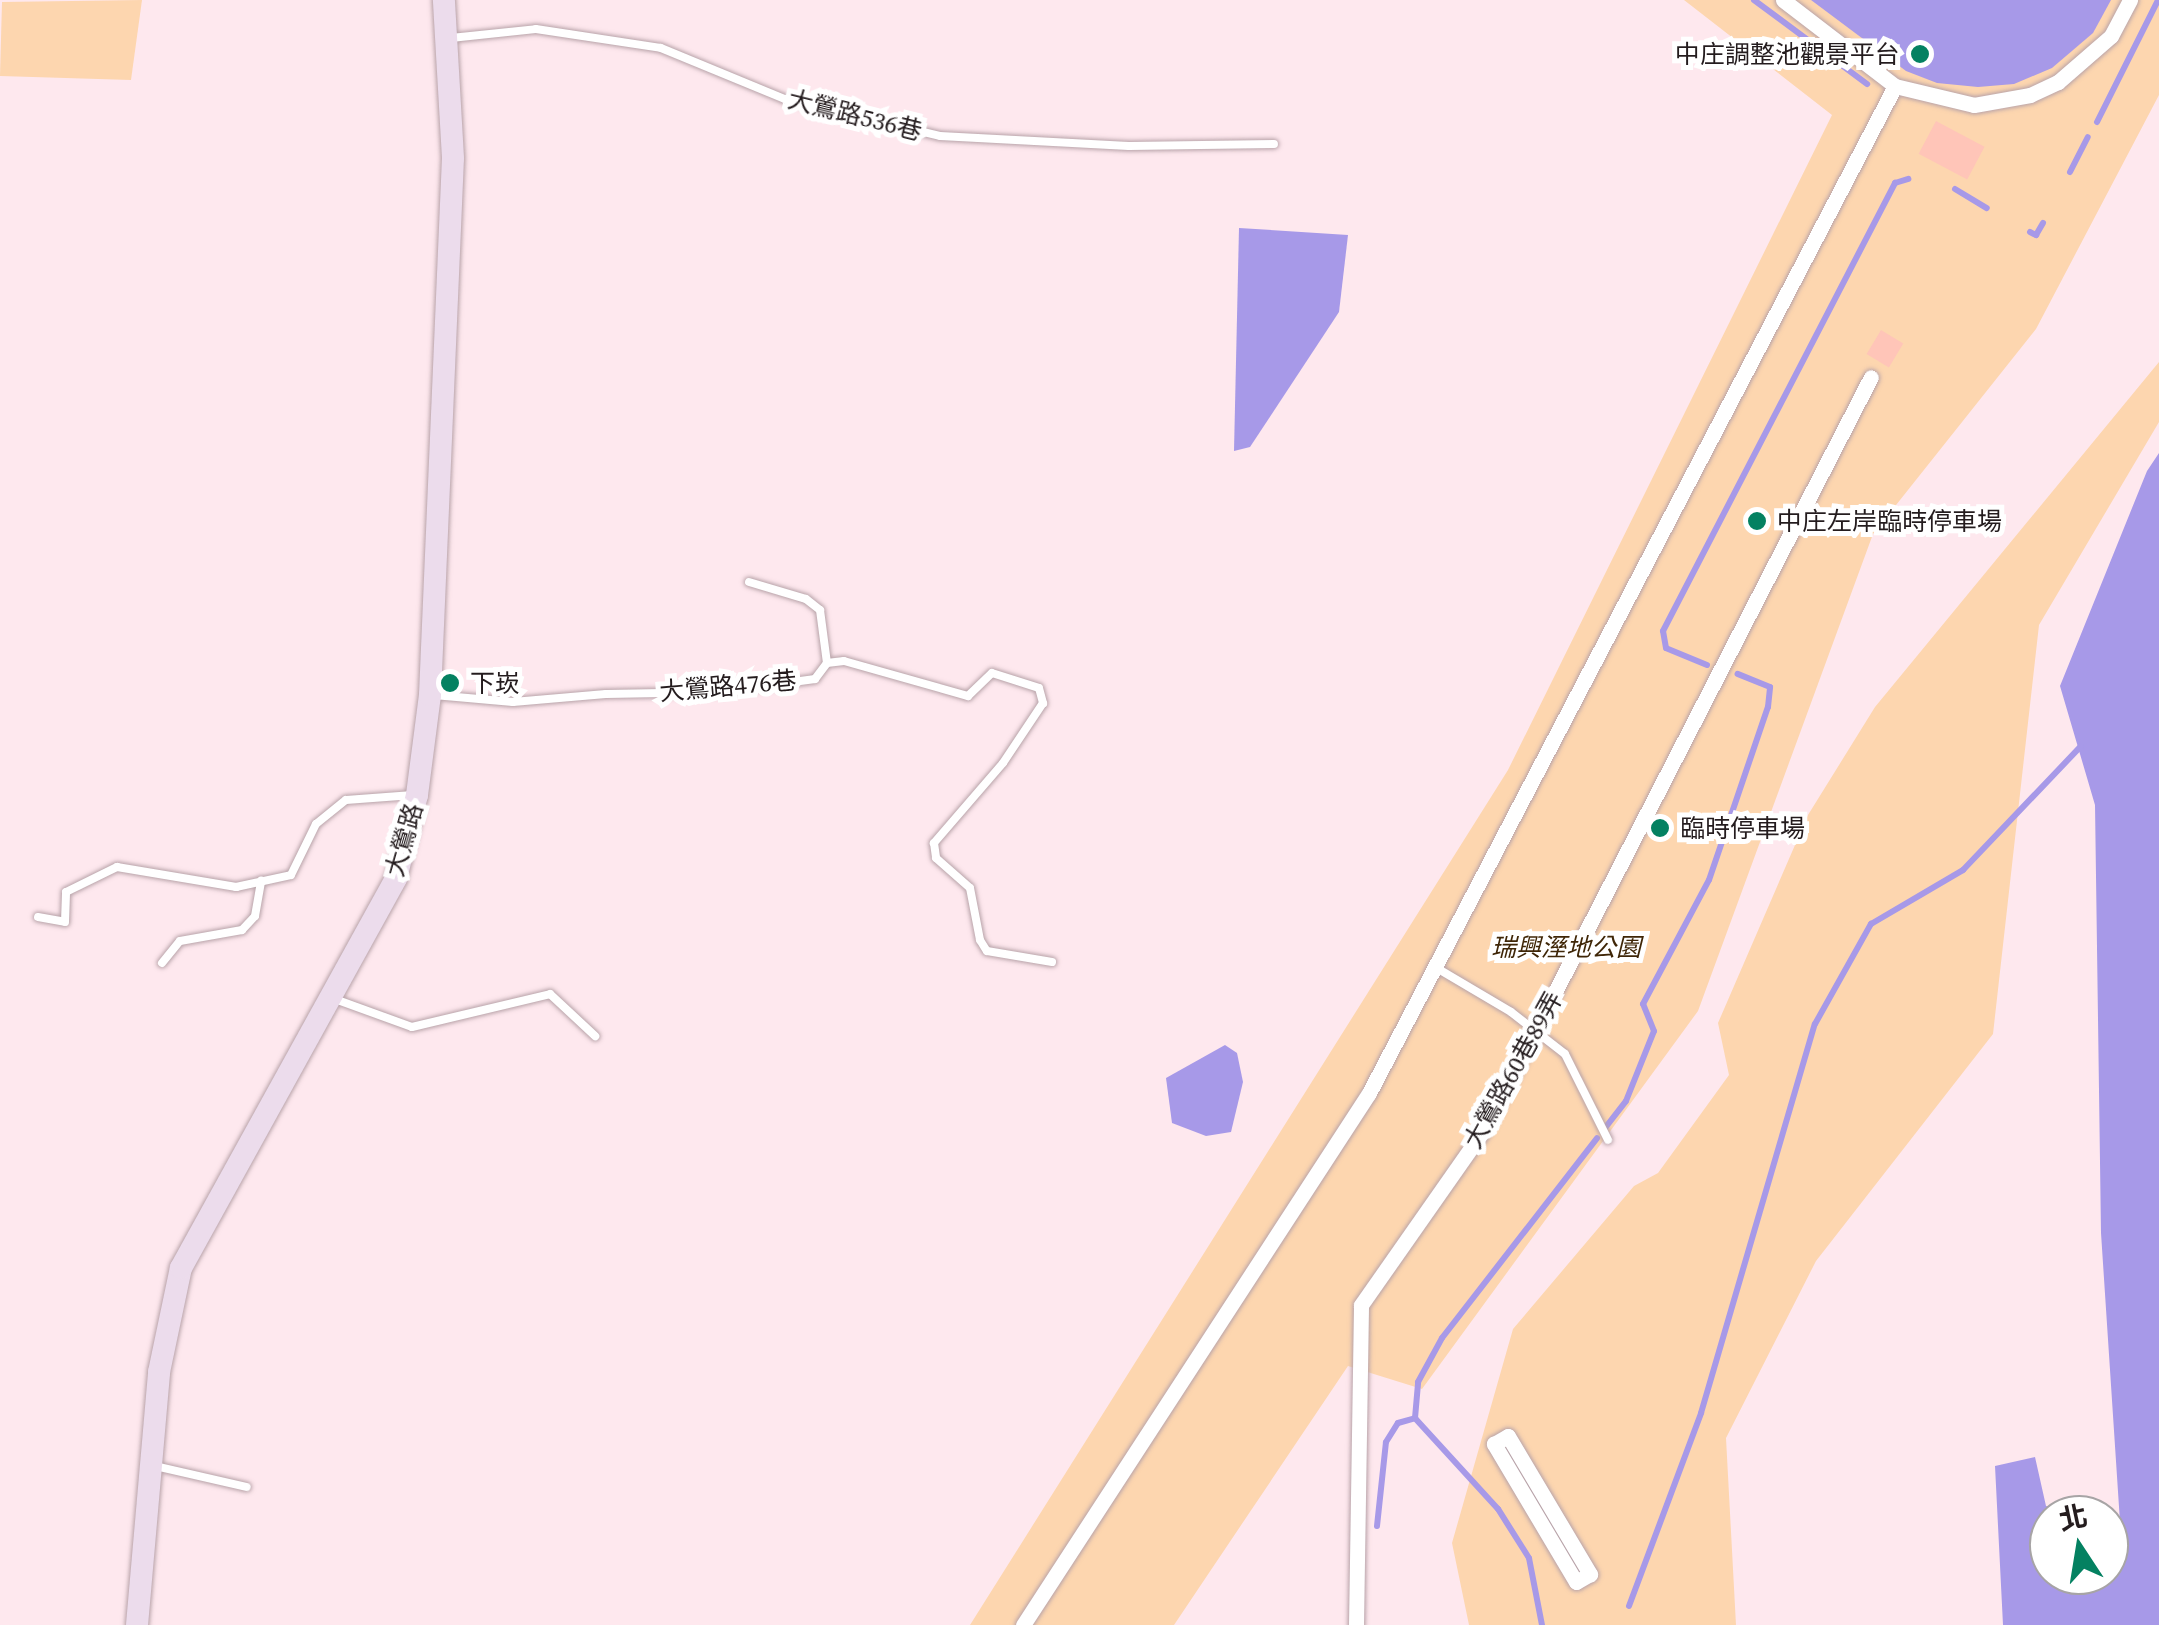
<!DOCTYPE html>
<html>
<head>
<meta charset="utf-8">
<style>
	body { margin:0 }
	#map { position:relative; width:2159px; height:1625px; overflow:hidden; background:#fee8ee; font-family:"Source Serif 4","Noto Sans TC",serif }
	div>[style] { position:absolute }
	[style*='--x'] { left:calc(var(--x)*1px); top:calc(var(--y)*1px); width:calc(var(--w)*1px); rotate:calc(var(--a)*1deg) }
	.green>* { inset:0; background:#fdd6af }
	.water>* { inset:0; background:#a799e8 }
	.stream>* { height:6px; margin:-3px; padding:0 3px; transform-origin:3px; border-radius:3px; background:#a799e8 }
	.building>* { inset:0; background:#ffc5b8; transform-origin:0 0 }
	.roads { filter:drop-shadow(0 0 2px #b8a3a9) drop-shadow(0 0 2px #b8a3a9) }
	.lane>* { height:8px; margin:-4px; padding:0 4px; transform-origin:4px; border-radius:4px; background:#fff }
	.street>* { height:15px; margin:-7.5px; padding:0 7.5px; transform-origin:7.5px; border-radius:7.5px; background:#fff }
	.secondary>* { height:22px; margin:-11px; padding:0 11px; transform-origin:11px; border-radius:11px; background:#ecdcec }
	.dots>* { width:28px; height:28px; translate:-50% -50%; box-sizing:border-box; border:5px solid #fff; border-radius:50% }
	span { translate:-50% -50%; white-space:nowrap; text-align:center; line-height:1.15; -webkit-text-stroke:10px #fff; paint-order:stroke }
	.poi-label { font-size:25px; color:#241c1e }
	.right { translate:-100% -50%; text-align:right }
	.left { translate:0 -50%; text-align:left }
	.street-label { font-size:25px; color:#241c1e }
	.park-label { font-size:25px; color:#3f2607; font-style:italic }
	.north { position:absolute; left:2029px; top:1495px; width:100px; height:100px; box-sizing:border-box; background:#fff; border:2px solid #a7a4a5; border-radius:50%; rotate:348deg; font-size:28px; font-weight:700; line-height:40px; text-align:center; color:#241c1e }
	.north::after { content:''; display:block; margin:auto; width:35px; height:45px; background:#048161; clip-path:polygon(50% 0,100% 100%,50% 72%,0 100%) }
</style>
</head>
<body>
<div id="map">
	<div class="green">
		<i style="clip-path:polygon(142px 0,131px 80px,0 76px,2px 2px)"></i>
		<i style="clip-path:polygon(1684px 0,2159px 0,2159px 95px,2036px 329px,1873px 534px,1698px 1011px,1422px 1389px,1348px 1366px,1174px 1625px,970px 1625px,1508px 770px,1832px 115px)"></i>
		<i style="clip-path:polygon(2159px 362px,2159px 422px,2039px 625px,1993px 1034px,1816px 1261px,1726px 1438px,1736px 1625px,1469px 1625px,1452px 1543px,1513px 1329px,1634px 1186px,1658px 1173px,1729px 1075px,1718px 1023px,1808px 815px,1875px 707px)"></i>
	</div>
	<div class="water">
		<i style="clip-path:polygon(1811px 0,2111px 0,2093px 33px,2052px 68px,2014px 84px,1978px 87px,1937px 83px,1906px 71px)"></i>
		<i style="clip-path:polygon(1239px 228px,1348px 235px,1339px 312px,1250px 447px,1234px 451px)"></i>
		<i style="clip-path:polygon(2159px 453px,2159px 1625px,2003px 1625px,1995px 1466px,2035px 1457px,2046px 1506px,2085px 1515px,2049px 1515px,2049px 1575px,2109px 1575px,2109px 1520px,2120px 1522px,2101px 1233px,2095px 805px,2060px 686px,2147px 471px)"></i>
		<i style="clip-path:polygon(1225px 1045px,1237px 1053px,1243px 1082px,1231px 1132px,1206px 1136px,1172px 1123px,1166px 1078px)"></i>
	</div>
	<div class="stream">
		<i style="--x:1754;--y:0;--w:141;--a:36.6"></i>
		<i style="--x:2097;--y:122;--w:136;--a:-63.4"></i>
		<i style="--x:2070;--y:172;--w:39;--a:-63"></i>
		<i style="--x:1955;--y:189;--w:37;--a:31"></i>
		<i style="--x:2030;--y:232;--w:7;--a:27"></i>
		<i style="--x:2036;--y:235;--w:14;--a:-60"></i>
		<i style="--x:1707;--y:665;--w:44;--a:-157.5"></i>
		<i style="--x:1666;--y:648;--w:17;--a:-100"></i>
		<i style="--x:1663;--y:631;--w:505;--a:-62.62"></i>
		<i style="--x:1895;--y:183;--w:14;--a:-17"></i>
		<i style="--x:1605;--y:1128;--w:34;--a:-52"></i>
		<i style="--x:1626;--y:1101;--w:75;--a:-68.2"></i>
		<i style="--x:1654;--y:1031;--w:29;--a:-112"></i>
		<i style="--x:1643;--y:1004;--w:140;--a:-62"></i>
		<i style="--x:1709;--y:880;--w:183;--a:-71.2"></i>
		<i style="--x:1768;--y:707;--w:20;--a:-84"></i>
		<i style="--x:1770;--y:687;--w:35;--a:-158"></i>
		<i style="--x:1377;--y:1526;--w:84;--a:-83.9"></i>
		<i style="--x:1386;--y:1442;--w:22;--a:-58"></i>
		<i style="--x:1398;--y:1423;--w:18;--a:-16"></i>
		<i style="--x:1629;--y:1606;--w:206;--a:-69.5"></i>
		<i style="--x:1701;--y:1413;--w:405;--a:-73.7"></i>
		<i style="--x:1815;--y:1024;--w:115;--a:-60.8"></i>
		<i style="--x:1871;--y:924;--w:107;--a:-30.4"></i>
		<i style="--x:1963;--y:870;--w:171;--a:-46.4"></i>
		<i style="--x:1542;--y:1625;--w:68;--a:-101"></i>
		<i style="--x:1529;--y:1558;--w:58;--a:-122.3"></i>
		<i style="--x:1498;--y:1509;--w:123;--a:-132.4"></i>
		<i style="--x:1415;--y:1418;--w:36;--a:-85"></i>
		<i style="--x:1418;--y:1382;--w:50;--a:-61.4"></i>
		<i style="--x:1442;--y:1338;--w:253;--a:-52.2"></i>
	</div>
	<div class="building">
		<i style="left:1936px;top:121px;width:55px;height:37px;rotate:28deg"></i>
		<i style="left:1881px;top:330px;width:26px;height:28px;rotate:31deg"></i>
	</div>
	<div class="roads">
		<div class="lane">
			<i style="--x:451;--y:38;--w:85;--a:-6"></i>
			<i style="--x:536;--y:29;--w:126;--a:8.6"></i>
			<i style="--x:661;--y:48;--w:134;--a:22.4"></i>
			<i style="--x:785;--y:99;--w:159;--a:13.4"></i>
			<i style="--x:940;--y:136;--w:189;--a:3"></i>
			<i style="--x:1129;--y:146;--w:145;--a:-0.8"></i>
			<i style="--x:749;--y:582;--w:59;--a:16.6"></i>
			<i style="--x:806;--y:599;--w:18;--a:38"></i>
			<i style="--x:820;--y:610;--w:53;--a:82.5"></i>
			<i style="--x:434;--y:695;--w:79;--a:5.1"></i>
			<i style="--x:513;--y:702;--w:93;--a:-4.9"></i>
			<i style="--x:606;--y:694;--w:112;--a:-1"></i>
			<i style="--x:718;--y:692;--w:98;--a:-7.6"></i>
			<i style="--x:815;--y:679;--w:20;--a:-53"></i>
			<i style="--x:827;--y:663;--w:17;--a:-7"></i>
			<i style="--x:844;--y:661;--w:129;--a:15.8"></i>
			<i style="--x:968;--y:696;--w:33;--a:-44"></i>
			<i style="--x:992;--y:673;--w:49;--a:17.7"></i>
			<i style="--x:1039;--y:688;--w:16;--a:75"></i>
			<i style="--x:1043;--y:703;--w:72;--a:123.7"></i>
			<i style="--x:1003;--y:763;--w:106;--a:130.8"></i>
			<i style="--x:934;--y:843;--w:15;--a:82"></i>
			<i style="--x:936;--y:858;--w:45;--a:41.4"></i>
			<i style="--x:970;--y:888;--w:53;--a:79.1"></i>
			<i style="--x:980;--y:940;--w:13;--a:58"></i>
			<i style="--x:987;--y:951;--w:66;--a:9.6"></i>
			<i style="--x:38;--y:917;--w:27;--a:10"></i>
			<i style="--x:65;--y:922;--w:30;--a:-88"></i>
			<i style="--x:66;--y:892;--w:57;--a:-26.1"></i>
			<i style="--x:117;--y:867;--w:121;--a:9.5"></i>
			<i style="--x:236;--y:887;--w:56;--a:-12.3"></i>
			<i style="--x:291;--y:875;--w:57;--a:-63.9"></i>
			<i style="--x:316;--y:824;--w:38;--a:-39"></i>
			<i style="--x:346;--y:800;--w:67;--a:-4.3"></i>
			<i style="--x:162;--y:963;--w:28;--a:-51"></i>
			<i style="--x:180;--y:941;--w:63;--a:-10.1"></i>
			<i style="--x:242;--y:930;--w:19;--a:-47"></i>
			<i style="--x:255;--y:916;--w:36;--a:-80"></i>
			<i style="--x:1435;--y:967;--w:88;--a:30.6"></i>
			<i style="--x:1511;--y:1012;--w:68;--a:37.9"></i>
			<i style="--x:1565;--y:1054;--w:96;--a:63.4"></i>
			<i style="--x:332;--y:998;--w:85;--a:19.9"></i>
			<i style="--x:412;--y:1027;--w:142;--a:-13.4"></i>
			<i style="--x:550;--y:994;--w:62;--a:43"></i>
			<i style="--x:155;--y:1466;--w:94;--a:12.9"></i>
		</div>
		<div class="street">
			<i style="--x:1783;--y:0;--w:141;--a:37.5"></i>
			<i style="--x:1895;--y:86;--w:81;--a:13.5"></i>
			<i style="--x:1974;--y:105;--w:57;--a:-10.1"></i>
			<i style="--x:2030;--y:95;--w:31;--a:-25"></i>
			<i style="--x:2058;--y:82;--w:70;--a:-41"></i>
			<i style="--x:2111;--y:36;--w:41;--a:-62.2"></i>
			<i style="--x:1508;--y:1436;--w:161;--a:59.3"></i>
			<i style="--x:1590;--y:1574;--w:16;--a:150"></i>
			<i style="--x:1576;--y:1582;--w:161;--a:-120.7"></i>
			<i style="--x:1494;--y:1444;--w:16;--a:-30"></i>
			<i style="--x:1023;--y:1625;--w:635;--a:-56.96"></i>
			<i style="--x:1369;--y:1093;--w:1136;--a:-62.42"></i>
			<i style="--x:1356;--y:1625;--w:320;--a:-89.1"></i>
			<i style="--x:1361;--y:1305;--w:216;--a:-55"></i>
			<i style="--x:1485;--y:1128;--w:844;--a:-62.8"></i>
		</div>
		<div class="secondary">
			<i style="--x:137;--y:1625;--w:254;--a:-85"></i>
			<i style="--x:159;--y:1372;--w:106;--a:-78.1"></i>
			<i style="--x:181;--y:1268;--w:445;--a:-61.1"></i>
			<i style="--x:396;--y:878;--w:86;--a:-75.8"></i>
			<i style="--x:417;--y:795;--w:101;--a:-82.6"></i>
			<i style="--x:430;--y:695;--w:537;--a:-87.55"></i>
			<i style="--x:453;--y:158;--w:158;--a:-93.3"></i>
		</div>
	</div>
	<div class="dots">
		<i style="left:1920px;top:54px;background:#048161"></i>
		<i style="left:1757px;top:521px;background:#048161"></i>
		<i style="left:450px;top:683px;background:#048161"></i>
		<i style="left:1660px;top:828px;background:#048161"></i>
	</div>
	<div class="poi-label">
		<span class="right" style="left:1900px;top:54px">中庄調整池觀景平台</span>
		<span class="left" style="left:1777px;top:521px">中庄左岸臨時停車場</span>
		<span class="left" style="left:470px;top:683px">下崁</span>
		<span class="left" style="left:1680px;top:828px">臨時停車場</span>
	</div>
	<div class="street-label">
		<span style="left:855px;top:115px;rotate:14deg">大鶯路536巷</span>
		<span style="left:728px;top:686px;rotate:-5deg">大鶯路476巷</span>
		<span style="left:404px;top:840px;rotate:-74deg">大鶯路</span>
		<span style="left:1513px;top:1070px;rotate:-61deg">大鶯路60巷89弄</span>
	</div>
	<div class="park-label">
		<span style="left:1566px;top:947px">瑞興溼地公園</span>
	</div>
	<div class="north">北</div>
</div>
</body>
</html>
